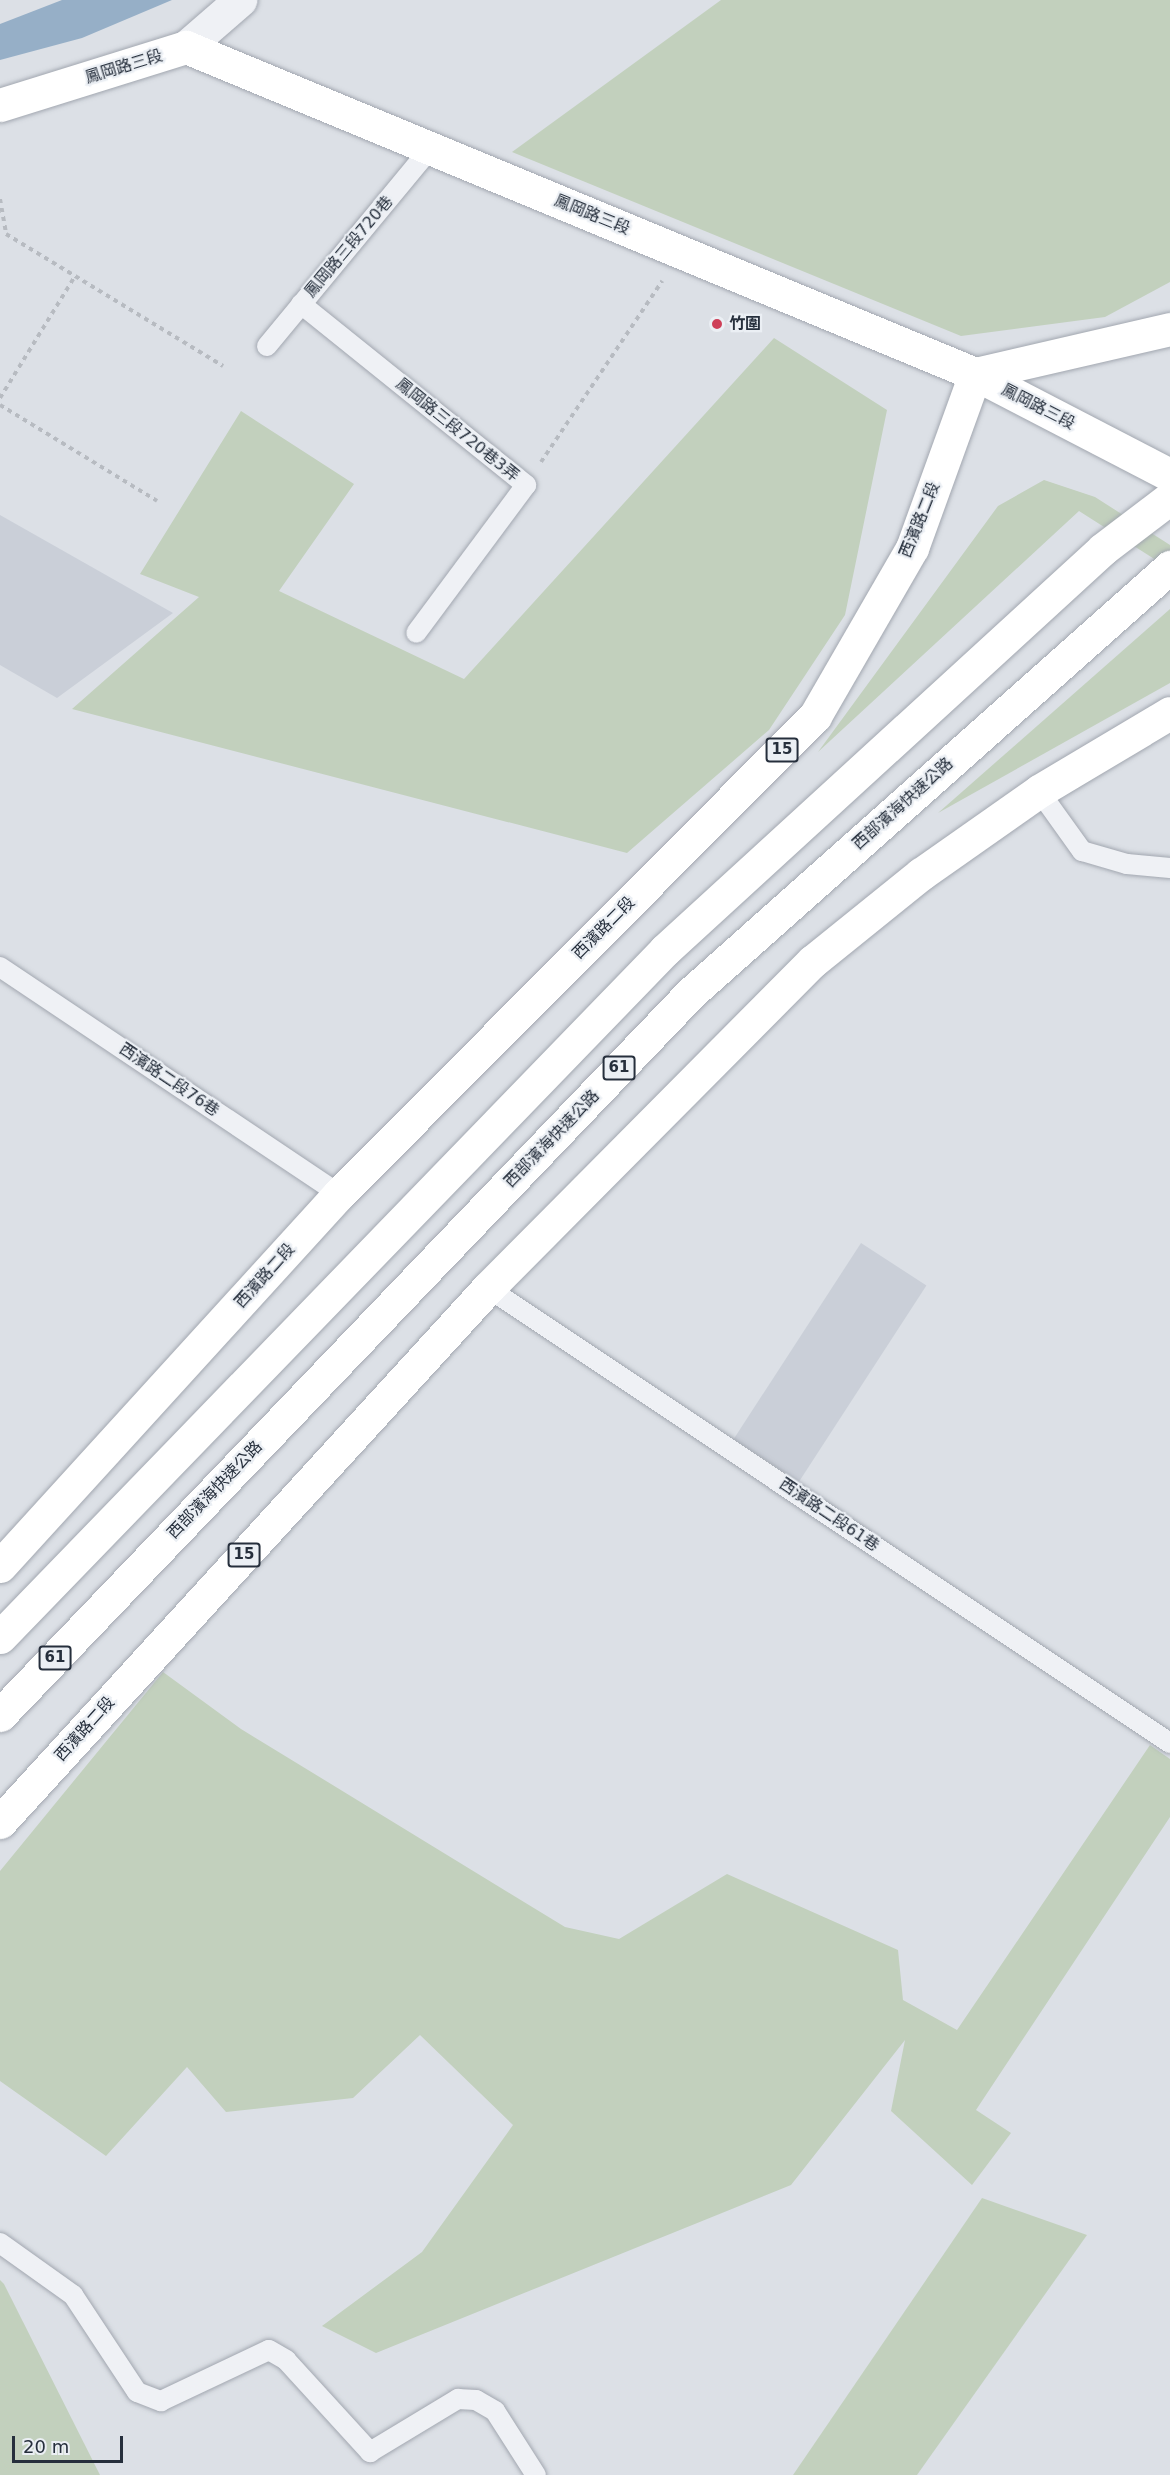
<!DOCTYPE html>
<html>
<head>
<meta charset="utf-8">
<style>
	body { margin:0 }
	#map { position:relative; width:1170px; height:2475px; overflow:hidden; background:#dce0e6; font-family:"DejaVu Sans","Noto Sans TC",sans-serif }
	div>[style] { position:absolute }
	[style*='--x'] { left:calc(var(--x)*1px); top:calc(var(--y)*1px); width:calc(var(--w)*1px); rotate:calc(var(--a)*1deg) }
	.built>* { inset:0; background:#cacfd8; transform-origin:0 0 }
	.green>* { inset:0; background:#c2d0bd }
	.water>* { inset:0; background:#96afc7 }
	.path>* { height:4px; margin-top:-2px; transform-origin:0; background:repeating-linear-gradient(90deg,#b7bbc1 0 4.5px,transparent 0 9px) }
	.roads { filter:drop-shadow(0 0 2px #a2a7b0) drop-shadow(0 0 2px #a2a7b0) }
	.lane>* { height:20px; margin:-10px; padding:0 10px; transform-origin:10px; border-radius:10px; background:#eff1f5 }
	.street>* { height:33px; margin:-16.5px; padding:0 16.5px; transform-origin:16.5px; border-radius:16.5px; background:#eff1f5 }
	.secondary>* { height:33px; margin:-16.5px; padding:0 16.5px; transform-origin:16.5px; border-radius:16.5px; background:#fff }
	.primary>* { height:33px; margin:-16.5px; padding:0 16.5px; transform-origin:16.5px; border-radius:16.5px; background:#fff }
	.highway>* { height:33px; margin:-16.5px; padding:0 16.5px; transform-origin:16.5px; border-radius:16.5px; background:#fff }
	.dots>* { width:16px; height:16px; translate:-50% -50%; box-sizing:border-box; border:3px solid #ebeff4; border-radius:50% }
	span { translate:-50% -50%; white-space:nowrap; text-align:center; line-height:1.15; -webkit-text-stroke:4.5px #ebeff4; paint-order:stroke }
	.shield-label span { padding:2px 4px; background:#ebeff4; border:2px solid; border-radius:4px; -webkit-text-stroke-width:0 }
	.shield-label { font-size:15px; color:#262f3c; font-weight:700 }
	.street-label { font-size:16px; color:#262f3c }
	.poi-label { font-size:16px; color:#262f3c; font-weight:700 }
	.left { translate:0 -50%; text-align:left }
	.scale { position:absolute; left:12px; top:2436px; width:111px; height:27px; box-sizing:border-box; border:3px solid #262f3c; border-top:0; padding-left:8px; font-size:18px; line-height:21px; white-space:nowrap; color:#262f3c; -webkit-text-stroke:4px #ebeff4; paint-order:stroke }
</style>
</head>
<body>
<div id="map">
	<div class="built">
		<i style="clip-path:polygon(0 515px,173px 613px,57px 698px,0 665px)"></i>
		<i style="left:861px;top:1243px;width:78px;height:234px;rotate:33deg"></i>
	</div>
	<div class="green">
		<i style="clip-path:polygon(721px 0,1170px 0,1170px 282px,1105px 317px,961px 336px,512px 152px)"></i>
		<i style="clip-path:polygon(774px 338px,887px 410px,845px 615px,769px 730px,627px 853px,72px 709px,199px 597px,140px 574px,241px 411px,354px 484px,279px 591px,464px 679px)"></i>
		<i style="clip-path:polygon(1044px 480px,1095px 497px,1170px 545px,1170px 569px,1079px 511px,818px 752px,998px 506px)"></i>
		<i style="clip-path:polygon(1170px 609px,1170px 683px,938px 813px)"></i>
		<i style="clip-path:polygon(163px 1672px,241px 1729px,565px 1927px,619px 1939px,727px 1874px,898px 1950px,903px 2000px,957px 2030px,1150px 1745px,1170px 1759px,1170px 1817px,976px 2110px,1011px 2133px,972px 2185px,891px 2111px,905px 2040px,791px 2185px,376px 2353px,322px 2326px,422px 2252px,513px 2125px,420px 2035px,353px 2098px,226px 2112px,187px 2067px,106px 2156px,0 2081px,0 1871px)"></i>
		<i style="clip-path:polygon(982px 2198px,1087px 2235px,917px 2475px,793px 2475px)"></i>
		<i style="clip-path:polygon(0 2280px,4px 2284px,100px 2475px,0 2475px)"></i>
	</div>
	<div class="water">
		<i style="clip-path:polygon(62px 0,172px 0,82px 38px,0 60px,0 24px)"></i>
	</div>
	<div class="path">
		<i style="--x:0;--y:199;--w:36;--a:80"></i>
		<i style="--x:6;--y:234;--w:254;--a:31.3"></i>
		<i style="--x:0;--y:398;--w:143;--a:-58.4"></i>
		<i style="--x:0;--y:405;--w:184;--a:31.4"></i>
		<i style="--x:541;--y:462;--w:218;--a:-56.2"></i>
	</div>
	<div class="roads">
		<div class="lane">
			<i style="--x:301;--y:304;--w:289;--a:38.8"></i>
			<i style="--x:526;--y:485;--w:184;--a:126.6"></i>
			<i style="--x:267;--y:346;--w:256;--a:-50.4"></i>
			<i style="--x:1039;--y:791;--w:74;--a:54.4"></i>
			<i style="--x:1082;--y:851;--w:47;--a:16.1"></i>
			<i style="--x:1127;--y:864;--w:43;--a:5.3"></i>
			<i style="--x:0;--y:967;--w:408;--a:33.8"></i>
			<i style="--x:488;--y:1288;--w:820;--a:33.71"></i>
			<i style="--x:0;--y:2243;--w:90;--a:35.5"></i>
			<i style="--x:73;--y:2295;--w:116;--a:56.6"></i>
			<i style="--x:137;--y:2392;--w:26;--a:21"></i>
			<i style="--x:161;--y:2401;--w:119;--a:-25.3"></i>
			<i style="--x:269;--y:2350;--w:20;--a:30"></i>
			<i style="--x:286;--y:2360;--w:125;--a:47.6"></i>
			<i style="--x:370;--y:2452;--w:103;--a:-31.1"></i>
			<i style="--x:458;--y:2399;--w:18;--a:3"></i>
			<i style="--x:476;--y:2400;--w:22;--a:30"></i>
			<i style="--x:495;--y:2411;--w:76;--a:57.4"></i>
		</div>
		<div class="street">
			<i style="--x:186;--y:47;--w:72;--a:-41"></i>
		</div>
		<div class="secondary">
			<i style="--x:0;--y:105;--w:195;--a:-17.3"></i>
			<i style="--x:186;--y:47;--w:854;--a:22.51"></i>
			<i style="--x:975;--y:374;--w:220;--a:27.4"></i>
		</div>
		<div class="primary">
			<i style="--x:0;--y:1566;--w:503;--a:-47.66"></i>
			<i style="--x:339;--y:1194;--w:675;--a:-45.12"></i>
			<i style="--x:815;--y:716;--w:194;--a:-60"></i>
			<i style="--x:912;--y:548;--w:185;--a:-70.1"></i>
			<i style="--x:975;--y:374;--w:200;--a:-13"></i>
			<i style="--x:0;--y:1822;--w:723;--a:-47.58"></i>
			<i style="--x:488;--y:1288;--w:461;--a:-45.2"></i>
			<i style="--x:813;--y:961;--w:139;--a:-38.9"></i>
			<i style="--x:921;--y:874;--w:144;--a:-35.1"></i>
			<i style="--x:1039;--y:791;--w:152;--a:-30.8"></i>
		</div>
		<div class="highway">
			<i style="--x:0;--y:1637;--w:956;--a:-45.93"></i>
			<i style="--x:665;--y:950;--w:594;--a:-42.47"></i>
			<i style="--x:1103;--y:549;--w:84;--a:-37.3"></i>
			<i style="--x:0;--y:1715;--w:1001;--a:-46.26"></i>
			<i style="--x:692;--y:992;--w:640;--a:-41.64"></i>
		</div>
	</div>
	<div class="dots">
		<i style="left:717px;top:324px;background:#ce3f58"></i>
	</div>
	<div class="shield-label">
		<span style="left:782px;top:750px">15</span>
		<span style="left:619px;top:1068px">61</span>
		<span style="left:244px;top:1555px">15</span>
		<span style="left:55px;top:1658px">61</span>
	</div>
	<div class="street-label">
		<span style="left:124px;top:67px;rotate:-17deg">鳳岡路三段</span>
		<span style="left:592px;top:215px;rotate:22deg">鳳岡路三段</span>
		<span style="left:349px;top:247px;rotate:-50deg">鳳岡路三段720巷</span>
		<span style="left:1038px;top:407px;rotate:27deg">鳳岡路三段</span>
		<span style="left:457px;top:430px;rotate:39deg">鳳岡路三段720巷3弄</span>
		<span style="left:920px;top:520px;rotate:-68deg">西濱路二段</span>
		<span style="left:903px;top:804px;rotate:-42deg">西部濱海快速公路</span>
		<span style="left:604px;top:928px;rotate:-45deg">西濱路二段</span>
		<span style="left:169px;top:1080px;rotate:34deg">西濱路二段76巷</span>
		<span style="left:552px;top:1139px;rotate:-46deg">西部濱海快速公路</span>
		<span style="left:265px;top:1276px;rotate:-48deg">西濱路二段</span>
		<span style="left:215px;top:1490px;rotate:-46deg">西部濱海快速公路</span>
		<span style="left:829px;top:1515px;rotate:34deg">西濱路二段61巷</span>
		<span style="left:85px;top:1729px;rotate:-48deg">西濱路二段</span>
	</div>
	<div class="poi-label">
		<span class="left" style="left:729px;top:324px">竹圍</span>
	</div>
	<div class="scale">20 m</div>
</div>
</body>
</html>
